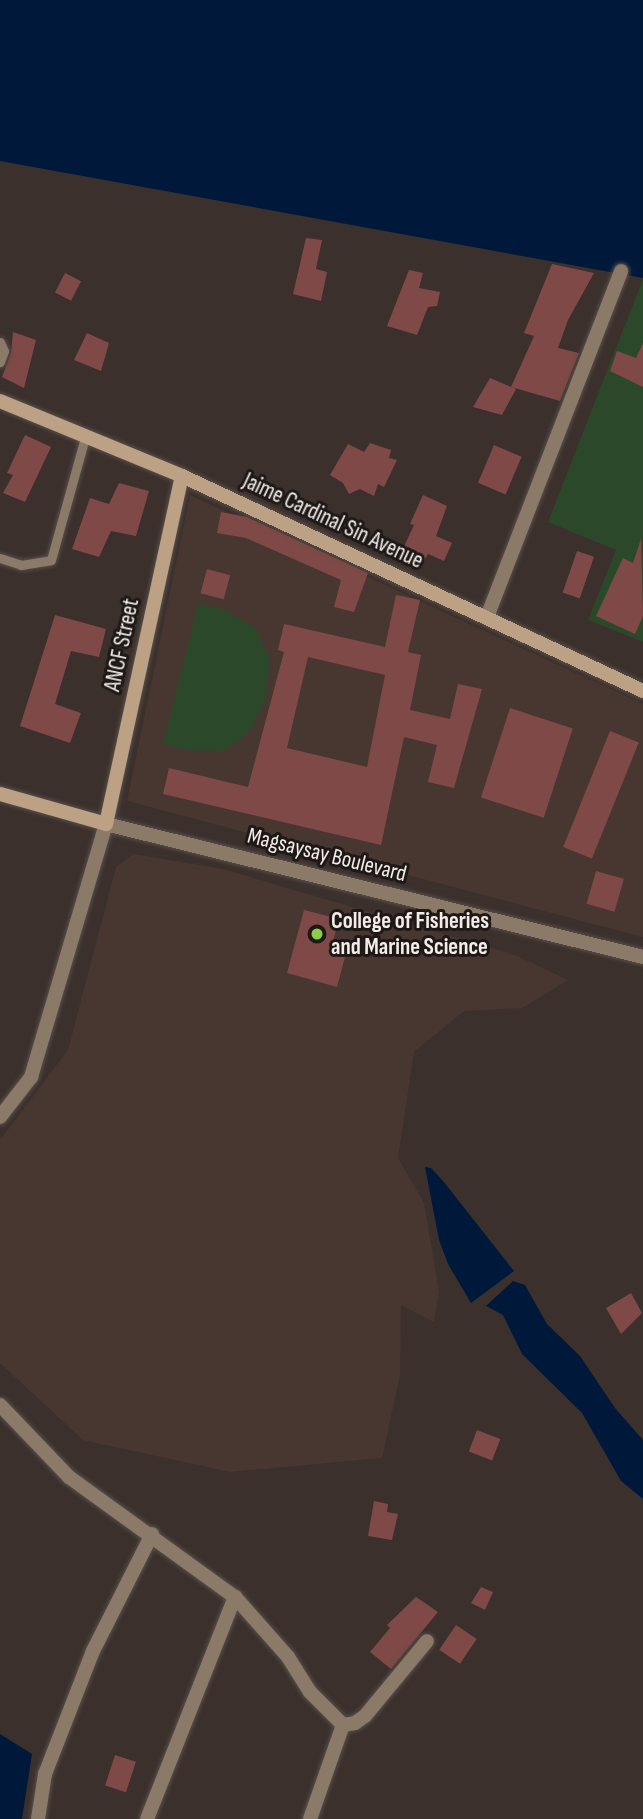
<!DOCTYPE html>
<html>
<head>
<meta charset="utf-8">
<style>
	body { margin:0 }
	#map { position:relative; width:643px; height:1819px; overflow:hidden; background:#3b302c; font-family:"Sofia Sans Condensed",sans-serif }
	div>[style] { position:absolute }
	[style*='--x'] { left:calc(var(--x)*1px); top:calc(var(--y)*1px); width:calc(var(--w)*1px); rotate:calc(var(--a)*1deg) }
	.built>* { inset:0; background:#483730 }
	.green>* { inset:0; background:#2c482b }
	.water>* { inset:0; background:#00193a }
	.building>* { inset:0; background:#7f4947; transform-origin:0 0 }
	.roads { filter:drop-shadow(0 0 2px #584e4a) drop-shadow(0 0 2px #584e4a) }
	.service>* { height:9px; margin:-4.5px; padding:0 4.5px; transform-origin:4.5px; border-radius:4.5px; background:#8b7a68 }
	.minor>* { height:14px; margin:-7px; padding:0 7px; transform-origin:7px; border-radius:7px; background:#8b7a68 }
	.tertiary>* { height:14px; margin:-7px; padding:0 7px; transform-origin:7px; border-radius:7px; background:#8b7a68 }
	.secondary>* { height:14px; margin:-7px; padding:0 7px; transform-origin:7px; border-radius:7px; background:#bca185 }
	.dots>* { width:19px; height:19px; translate:-50% -50%; box-sizing:border-box; border:4px solid #1e1917; border-radius:50% }
	span { translate:-50% -50%; white-space:nowrap; text-align:center; line-height:1.15; -webkit-text-stroke:6px #1e1917; paint-order:stroke }
	.street-label { font-size:23px; color:#f3ece9 }
	.poi-label { font-size:23px; color:#f3ece9; font-weight:700 }
	.left { translate:0 -50%; text-align:left }
</style>
</head>
<body>
<div id="map">
	<div class="built">
		<i style="clip-path:polygon(190px 495px,643px 704px,643px 937px,127px 801px)"></i>
		<i style="clip-path:polygon(133px 854px,223px 869px,515px 955px,568px 980px,522px 1008px,464px 1011px,414px 1052px,398px 1158px,424px 1203px,439px 1292px,434px 1322px,401px 1305px,400px 1375px,382px 1458px,230px 1472px,83px 1440px,0 1363px,0 1140px,68px 1050px,116px 867px)"></i>
	</div>
	<div class="green">
		<i style="clip-path:polygon(643px 279px,643px 642px,588px 620px,616px 550px,548px 522px)"></i>
		<i style="clip-path:polygon(198px 604px,223px 609px,255px 628px,270px 659px,266px 698px,250px 731px,225px 751px,184px 750px,163px 744px)"></i>
	</div>
	<div class="water">
		<i style="clip-path:polygon(0 0,643px 0,643px 278px,0 161px)"></i>
		<i style="clip-path:polygon(425px 1167px,431px 1168px,443px 1181px,514px 1271px,471px 1303px,448px 1264px,439px 1240px)"></i>
		<i style="clip-path:polygon(513px 1281px,525px 1285px,547px 1324px,580px 1356px,615px 1408px,643px 1440px,643px 1499px,621px 1481px,582px 1413px,522px 1354px,503px 1315px,486px 1306px)"></i>
		<i style="clip-path:polygon(0 1734px,32px 1754px,22px 1819px,0 1819px)"></i>
	</div>
	<div class="building">
		<i style="clip-path:polygon(306px 238px,322px 240px,316px 269px,327px 272px,321px 301px,293px 294px)"></i>
		<i style="clip-path:polygon(552px 264px,594px 273px,568px 320px,558px 348px,579px 353px,560px 401px,511px 387px,534px 336px,524px 333px)"></i>
		<i style="clip-path:polygon(409px 270px,423px 273px,419px 288px,440px 292px,437px 306px,428px 307px,417px 335px,387px 326px)"></i>
		<i style="left:65px;top:273px;width:18px;height:22px;rotate:27deg"></i>
		<i style="clip-path:polygon(13px 332px,36px 340px,24px 388px,2px 377px,11px 353px)"></i>
		<i style="clip-path:polygon(87px 333px,109px 343px,101px 371px,74px 360px)"></i>
		<i style="clip-path:polygon(643px 343px,643px 387px,610px 371px,617px 351px,636px 358px)"></i>
		<i style="clip-path:polygon(490px 378px,516px 389px,502px 415px,473px 407px)"></i>
		<i style="clip-path:polygon(25px 435px,51px 447px,25px 502px,3px 493px,13px 475px,7px 473px)"></i>
		<i style="clip-path:polygon(370px 443px,391px 450px,389px 458px,397px 460px,384px 487px,378px 484px,374px 496px,360px 489px,349px 494px,343px 483px,330px 475px,348px 444px,364px 452px)"></i>
		<i style="left:494px;top:445px;width:30px;height:41px;rotate:23deg"></i>
		<i style="clip-path:polygon(119px 483px,149px 491px,136px 536px,111px 531px,99px 557px,72px 549px,90px 498px,109px 504px)"></i>
		<i style="clip-path:polygon(423px 495px,447px 506px,436px 536px,452px 543px,444px 561px,428px 554px,424px 561px,402px 551px,414px 525px,410px 524px)"></i>
		<i style="clip-path:polygon(221px 512px,247px 517px,368px 573px,354px 612px,334px 607px,341px 580px,246px 538px,217px 533px)"></i>
		<i style="clip-path:polygon(641px 539px,643px 616px,635px 634px,596px 616px,623px 558px,633px 563px)"></i>
		<i style="left:577px;top:551px;width:18px;height:44px;rotate:19deg"></i>
		<i style="left:207px;top:569px;width:24px;height:25px;rotate:15deg"></i>
		<i style="clip-path:polygon(evenodd,396px 595px,420px 600px,408px 652px,421px 655px,410px 710px,450px 719px,458px 684px,482px 689px,454px 788px,428px 782px,437px 745px,404px 737px,381px 845px,163px 794px,169px 768px,248px 787px,284px 652px,278px 650px,284px 624px,385px 647px,396px 595px,308px 657px,385px 675px,367px 767px,287px 748px,308px 657px)"></i>
		<i style="clip-path:polygon(55px 615px,106px 629px,99px 657px,71px 651px,55px 704px,81px 713px,70px 743px,20px 726px)"></i>
		<i style="left:510px;top:708px;width:66px;height:94px;rotate:18deg"></i>
		<i style="left:610px;top:731px;width:31px;height:125px;rotate:22deg"></i>
		<i style="left:596px;top:871px;width:29px;height:34px;rotate:16deg"></i>
		<i style="clip-path:polygon(304px 910px,339px 919px,331px 949px,346px 953px,337px 987px,287px 973px)"></i>
		<i style="clip-path:polygon(631px 1293px,642px 1313px,621px 1334px,606px 1308px)"></i>
		<i style="left:477px;top:1430px;width:25px;height:23px;rotate:21deg"></i>
		<i style="clip-path:polygon(374px 1501px,388px 1504px,387px 1512px,398px 1514px,392px 1540px,368px 1536px)"></i>
		<i style="clip-path:polygon(481px 1587px,493px 1592px,485px 1610px,471px 1603px)"></i>
		<i style="clip-path:polygon(416px 1597px,438px 1612px,391px 1669px,370px 1652px,390px 1628px,387px 1625px)"></i>
		<i style="left:456px;top:1625px;width:25px;height:30px;rotate:34deg"></i>
		<i style="left:115px;top:1755px;width:22px;height:32px;rotate:18deg"></i>
	</div>
	<div class="roads">
		<div class="service">
			<i style="--x:0;--y:342;--w:10;--a:66"></i>
			<i style="--x:4;--y:351;--w:12;--a:110"></i>
			<i style="--x:0;--y:558;--w:22;--a:18"></i>
			<i style="--x:21;--y:565;--w:30;--a:-9"></i>
			<i style="--x:51;--y:560;--w:131;--a:-74.5"></i>
		</div>
		<div class="minor">
			<i style="--x:487;--y:617;--w:371;--a:-68.8"></i>
			<i style="--x:0;--y:1117;--w:51;--a:-52.2"></i>
			<i style="--x:31;--y:1077;--w:264;--a:-73.5"></i>
			<i style="--x:0;--y:1405;--w:100;--a:46.2"></i>
			<i style="--x:69;--y:1477;--w:205;--a:35.9"></i>
			<i style="--x:235;--y:1597;--w:80;--a:48.5"></i>
			<i style="--x:288;--y:1657;--w:41;--a:57.8"></i>
			<i style="--x:310;--y:1692;--w:47;--a:45"></i>
			<i style="--x:343;--y:1725;--w:12;--a:-9"></i>
			<i style="--x:355;--y:1723;--w:12;--a:-35"></i>
			<i style="--x:365;--y:1716;--w:97;--a:-50.4"></i>
			<i style="--x:38;--y:1819;--w:46;--a:-81.2"></i>
			<i style="--x:45;--y:1774;--w:132;--a:-68.7"></i>
			<i style="--x:93;--y:1651;--w:131;--a:-63.2"></i>
			<i style="--x:147;--y:1819;--w:239;--a:-68.4"></i>
			<i style="--x:310;--y:1819;--w:100;--a:-70.7"></i>
		</div>
		<div class="tertiary">
			<i style="--x:106;--y:824;--w:553;--a:13.91"></i>
		</div>
		<div class="secondary">
			<i style="--x:0;--y:401;--w:197;--a:22.4"></i>
			<i style="--x:182;--y:476;--w:509;--a:25"></i>
			<i style="--x:0;--y:794;--w:110;--a:15.8"></i>
			<i style="--x:106;--y:824;--w:356;--a:-77.7"></i>
		</div>
	</div>
	<div class="dots">
		<i style="left:317px;top:934px;background:#8cce45"></i>
	</div>
	<div class="street-label">
		<span style="left:333px;top:521px;rotate:25deg">Jaime Cardinal Sin Avenue</span>
		<span style="left:122px;top:645px;rotate:-78deg">ANCF Street</span>
		<span style="left:327px;top:855px;rotate:14deg">Magsaysay Boulevard</span>
	</div>
	<div class="poi-label">
		<span class="left" style="left:331px;top:934px">College of Fisheries<br>and Marine Science</span>
	</div>
</div>
</body>
</html>
